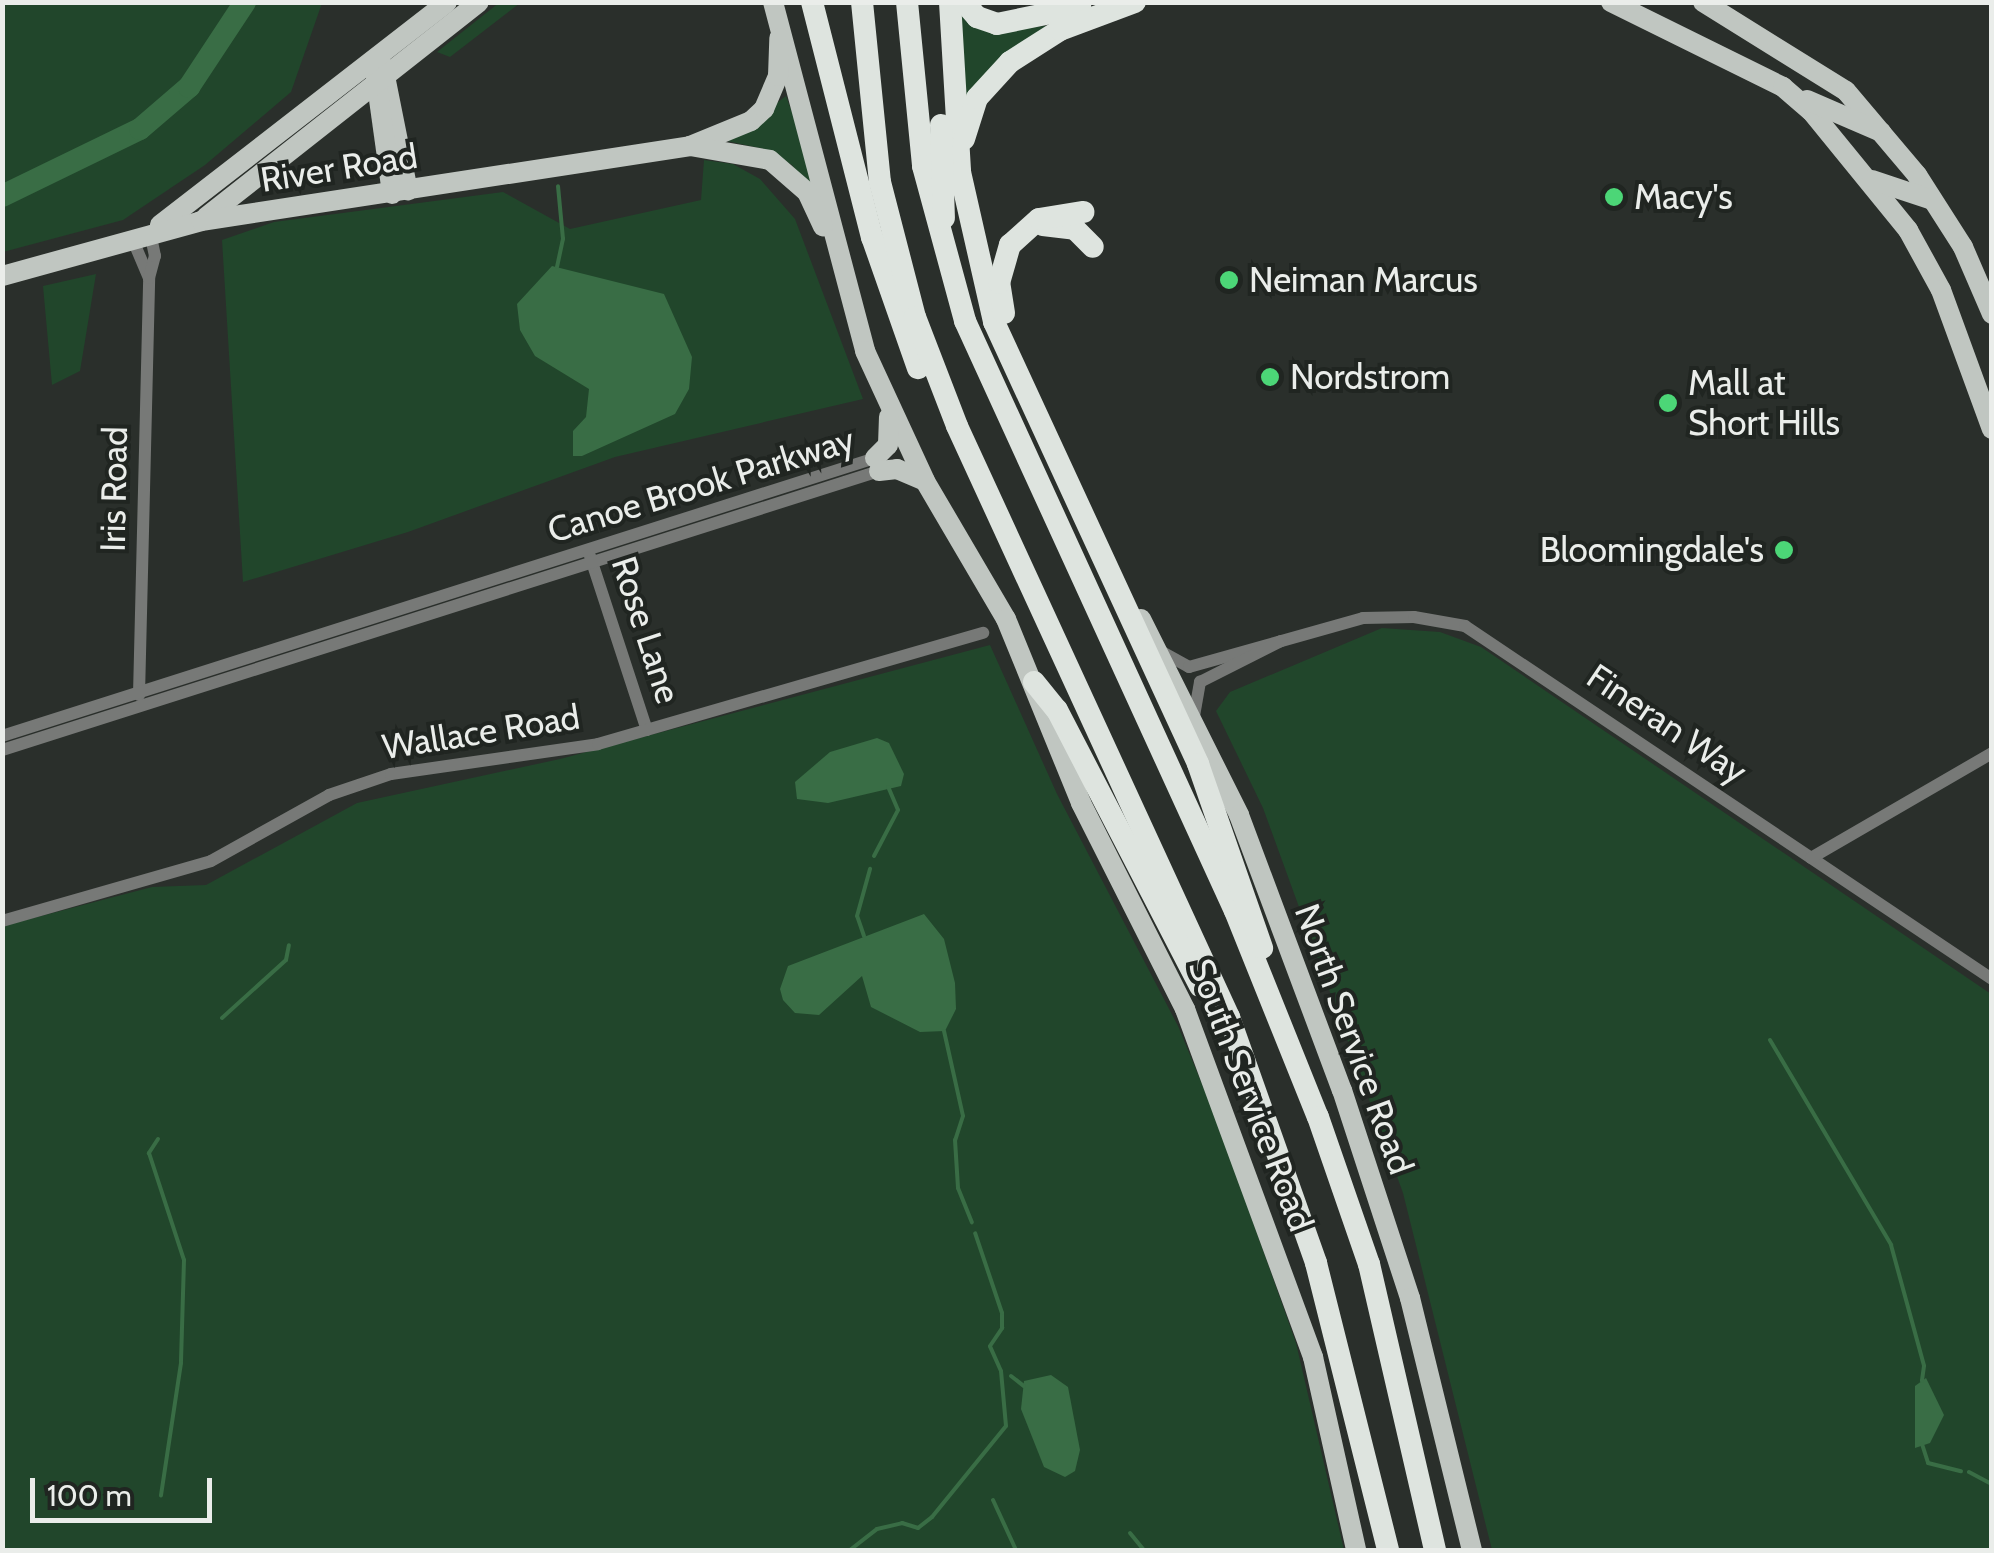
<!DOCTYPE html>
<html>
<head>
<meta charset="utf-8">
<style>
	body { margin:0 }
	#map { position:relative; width:1994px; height:1553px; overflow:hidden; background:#2a2f2b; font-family:Cabin,sans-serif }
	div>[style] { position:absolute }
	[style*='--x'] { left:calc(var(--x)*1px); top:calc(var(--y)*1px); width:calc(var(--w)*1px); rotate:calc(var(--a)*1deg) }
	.green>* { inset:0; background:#21462b }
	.water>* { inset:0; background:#396d45 }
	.stream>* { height:4px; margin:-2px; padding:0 2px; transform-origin:2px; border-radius:2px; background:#396d45 }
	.river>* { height:22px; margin:-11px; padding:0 11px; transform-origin:11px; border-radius:11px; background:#396d45 }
	.minor>* { height:12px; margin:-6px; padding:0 6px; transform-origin:6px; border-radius:6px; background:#777977 }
	.primary>* { height:20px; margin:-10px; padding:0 10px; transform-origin:10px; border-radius:10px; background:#c0c6c1 }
	.motorway>* { height:22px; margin:-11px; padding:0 11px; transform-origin:11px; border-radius:11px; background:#dee4df }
	.dots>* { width:28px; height:28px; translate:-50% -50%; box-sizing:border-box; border:5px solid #202521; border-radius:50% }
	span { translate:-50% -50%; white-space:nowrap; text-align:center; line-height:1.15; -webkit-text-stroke:8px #202521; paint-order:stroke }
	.street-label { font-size:35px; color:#eaedea }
	.poi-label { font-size:35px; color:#eaedea }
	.left { translate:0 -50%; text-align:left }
	.right { translate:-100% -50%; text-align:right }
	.frame { position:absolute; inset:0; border:5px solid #eaedea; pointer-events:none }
	.scale { position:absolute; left:30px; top:1478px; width:182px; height:45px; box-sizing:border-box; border:5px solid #eaedea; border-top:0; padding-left:12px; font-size:30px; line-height:35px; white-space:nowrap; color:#eaedea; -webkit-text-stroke:8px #202521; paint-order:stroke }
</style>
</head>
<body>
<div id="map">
	<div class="green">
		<i style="clip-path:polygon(500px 2px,520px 3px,450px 57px,437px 52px)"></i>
		<i style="clip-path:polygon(2px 3px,3px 2px,322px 3px,291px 92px,205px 165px,123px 220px,3px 252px)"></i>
		<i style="clip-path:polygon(955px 3px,1003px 31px,1060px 24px,965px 96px)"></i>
		<i style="clip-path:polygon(786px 96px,803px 142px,823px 208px,792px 165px,764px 149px,727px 141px)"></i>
		<i style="clip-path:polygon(704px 160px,733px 164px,760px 179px,795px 219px,863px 399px,615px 457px,408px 532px,243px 582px,222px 240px,274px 222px,503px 192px,570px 229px,701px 200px)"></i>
		<i style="clip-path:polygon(96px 274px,80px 371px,52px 385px,43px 286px)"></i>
		<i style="clip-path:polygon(1382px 628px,1440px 632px,1481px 647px,1991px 994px,1991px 1550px,1492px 1550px,1403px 1193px,1263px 808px,1216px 711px,1230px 692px)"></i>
		<i style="clip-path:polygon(990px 645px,1057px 794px,1178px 1026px,1216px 1118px,1296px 1343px,1344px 1550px,3px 1550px,3px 926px,152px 887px,206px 885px,357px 803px,560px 759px)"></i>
	</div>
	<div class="water">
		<i style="clip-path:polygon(552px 266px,664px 294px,692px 357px,689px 389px,675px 414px,582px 456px,573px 456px,573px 431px,586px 417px,589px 389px,535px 356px,520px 330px,517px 304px)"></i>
		<i style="clip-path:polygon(877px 738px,889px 743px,904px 774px,901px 786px,828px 803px,797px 799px,795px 782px,830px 752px)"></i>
		<i style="clip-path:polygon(924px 914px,944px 939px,955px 983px,956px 1009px,945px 1031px,920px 1032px,871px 1007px,862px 976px,819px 1015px,795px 1013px,783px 1000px,780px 989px,788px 966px)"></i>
		<i style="clip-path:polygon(1051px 1375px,1068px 1387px,1080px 1450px,1075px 1471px,1065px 1477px,1044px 1467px,1021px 1409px,1024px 1381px)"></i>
		<i style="clip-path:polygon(1926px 1378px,1944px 1415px,1930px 1443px,1915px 1448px,1915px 1386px)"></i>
	</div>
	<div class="stream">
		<i style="--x:557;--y:267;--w:29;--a:-78"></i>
		<i style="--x:563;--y:239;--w:53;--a:-95.4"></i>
		<i style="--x:874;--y:856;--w:52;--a:-62.4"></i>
		<i style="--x:898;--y:810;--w:25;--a:-113"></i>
		<i style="--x:864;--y:936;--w:21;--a:-109"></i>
		<i style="--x:857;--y:916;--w:49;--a:-74.5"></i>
		<i style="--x:222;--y:1018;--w:86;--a:-42.2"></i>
		<i style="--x:286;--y:960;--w:15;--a:-79"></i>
		<i style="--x:944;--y:1031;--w:87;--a:77.4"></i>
		<i style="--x:963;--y:1116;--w:25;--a:108"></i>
		<i style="--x:955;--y:1140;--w:48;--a:86.4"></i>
		<i style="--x:958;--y:1188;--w:37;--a:68"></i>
		<i style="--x:1770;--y:1040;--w:238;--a:59.4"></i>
		<i style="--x:1891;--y:1245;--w:125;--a:74.7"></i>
		<i style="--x:1924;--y:1366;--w:15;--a:98"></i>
		<i style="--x:158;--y:1139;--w:17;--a:123"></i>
		<i style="--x:149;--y:1153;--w:113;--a:71.9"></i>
		<i style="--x:184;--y:1260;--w:103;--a:91.7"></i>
		<i style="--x:181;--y:1363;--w:134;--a:98.6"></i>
		<i style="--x:1011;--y:1376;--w:16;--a:38"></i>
		<i style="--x:1922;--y:1444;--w:20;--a:72"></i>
		<i style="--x:1928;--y:1463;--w:34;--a:14"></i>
		<i style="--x:1969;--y:1472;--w:26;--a:28"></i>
		<i style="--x:993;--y:1500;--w:55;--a:65.3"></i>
		<i style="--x:1130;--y:1533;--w:22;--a:51"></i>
		<i style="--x:850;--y:1550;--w:34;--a:-38"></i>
		<i style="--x:877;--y:1529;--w:26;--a:-13"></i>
		<i style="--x:902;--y:1523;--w:17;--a:17"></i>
		<i style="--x:918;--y:1528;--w:18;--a:-38"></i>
		<i style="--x:932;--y:1517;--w:117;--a:-50.9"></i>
		<i style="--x:1006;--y:1426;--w:55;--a:-95.2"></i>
		<i style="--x:1001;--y:1371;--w:27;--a:-114"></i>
		<i style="--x:990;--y:1346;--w:22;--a:-56"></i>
		<i style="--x:1002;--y:1328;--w:15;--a:-90"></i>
		<i style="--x:1002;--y:1313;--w:84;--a:-108.6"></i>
	</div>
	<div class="river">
		<i style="--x:2;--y:196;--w:153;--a:-25.9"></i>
		<i style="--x:140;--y:129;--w:65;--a:-40.6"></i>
		<i style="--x:189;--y:87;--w:102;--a:-56.6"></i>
	</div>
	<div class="minor">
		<i style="--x:132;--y:238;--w:43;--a:67"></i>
		<i style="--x:590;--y:556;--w:183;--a:71.9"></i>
		<i style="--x:1162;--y:652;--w:31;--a:29"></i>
		<i style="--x:1189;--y:667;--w:181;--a:-15.7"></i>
		<i style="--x:1363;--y:618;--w:51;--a:-1.1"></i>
		<i style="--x:1414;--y:617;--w:52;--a:10"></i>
		<i style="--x:1465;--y:626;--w:634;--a:33.82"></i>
		<i style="--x:139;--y:695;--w:417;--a:-88.6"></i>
		<i style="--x:149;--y:278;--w:23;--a:-75"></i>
		<i style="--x:155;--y:256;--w:25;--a:-102"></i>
		<i style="--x:1194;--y:716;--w:35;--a:-80"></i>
		<i style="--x:1200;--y:682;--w:91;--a:-26.8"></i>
		<i style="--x:2;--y:736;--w:916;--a:-17.66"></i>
		<i style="--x:875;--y:458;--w:14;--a:73"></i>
		<i style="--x:879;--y:471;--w:920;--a:162.35"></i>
		<i style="--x:1811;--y:858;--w:209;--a:-30.1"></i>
		<i style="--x:2;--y:921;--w:217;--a:-16"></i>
		<i style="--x:211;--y:861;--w:135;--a:-29.2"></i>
		<i style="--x:329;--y:795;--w:65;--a:-18.7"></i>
		<i style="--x:391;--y:774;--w:209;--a:-8.2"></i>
		<i style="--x:598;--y:744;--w:401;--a:-16.1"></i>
	</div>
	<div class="primary">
		<i style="--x:773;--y:2;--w:361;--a:75.2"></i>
		<i style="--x:865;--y:351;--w:143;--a:65.2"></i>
		<i style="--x:925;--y:481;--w:160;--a:59.6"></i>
		<i style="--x:1006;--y:619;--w:199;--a:67.8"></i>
		<i style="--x:1081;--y:803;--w:231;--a:63.2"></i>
		<i style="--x:1185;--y:1009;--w:371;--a:69.8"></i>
		<i style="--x:1313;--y:1357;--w:198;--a:77.4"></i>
		<i style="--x:1611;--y:2;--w:192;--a:26.3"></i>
		<i style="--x:1783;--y:87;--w:37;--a:41"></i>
		<i style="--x:1811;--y:111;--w:154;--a:50.8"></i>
		<i style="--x:1908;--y:230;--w:68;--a:61.2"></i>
		<i style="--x:1941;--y:290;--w:148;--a:69.9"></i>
		<i style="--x:1703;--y:2;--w:168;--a:31.9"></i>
		<i style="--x:1846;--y:91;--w:110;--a:49.8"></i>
		<i style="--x:1917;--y:175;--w:85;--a:57.4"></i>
		<i style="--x:1963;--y:247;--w:73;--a:66.6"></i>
		<i style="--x:383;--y:66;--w:127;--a:78.7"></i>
		<i style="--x:376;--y:78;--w:117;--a:82.1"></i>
		<i style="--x:1807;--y:100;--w:81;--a:23.4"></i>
		<i style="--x:690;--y:146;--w:66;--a:-22.3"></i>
		<i style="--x:751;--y:121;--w:18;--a:-43"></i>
		<i style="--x:764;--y:109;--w:36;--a:-67"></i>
		<i style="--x:778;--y:76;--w:38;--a:-88"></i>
		<i style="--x:1872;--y:180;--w:63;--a:18.4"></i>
		<i style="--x:206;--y:217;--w:347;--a:-38.2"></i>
		<i style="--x:160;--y:225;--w:363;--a:-37.8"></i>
		<i style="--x:2;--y:276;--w:206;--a:-15.4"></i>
		<i style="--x:201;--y:221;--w:495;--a:-8.7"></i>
		<i style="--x:690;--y:146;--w:81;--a:9.9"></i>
		<i style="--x:770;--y:160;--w:49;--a:40.9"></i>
		<i style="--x:807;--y:192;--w:38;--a:65"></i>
		<i style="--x:875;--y:458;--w:18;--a:-45"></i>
		<i style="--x:888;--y:445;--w:28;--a:-88"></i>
		<i style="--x:879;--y:471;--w:18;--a:-6"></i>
		<i style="--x:897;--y:469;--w:30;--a:23"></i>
		<i style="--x:1141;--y:619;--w:219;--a:63.4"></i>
		<i style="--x:1239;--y:815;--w:294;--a:69.5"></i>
		<i style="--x:1342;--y:1090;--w:219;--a:71.9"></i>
		<i style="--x:1410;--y:1298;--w:260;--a:76.2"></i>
	</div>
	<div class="motorway">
		<i style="--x:812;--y:2;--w:243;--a:75.7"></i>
		<i style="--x:872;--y:237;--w:139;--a:70.7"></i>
		<i style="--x:862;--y:2;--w:181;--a:84.3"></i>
		<i style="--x:880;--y:182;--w:139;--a:75.5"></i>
		<i style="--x:915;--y:317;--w:117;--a:68.9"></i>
		<i style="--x:957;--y:426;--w:651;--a:65.29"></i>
		<i style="--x:1229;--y:1017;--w:261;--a:70.5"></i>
		<i style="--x:1316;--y:1263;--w:296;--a:75.9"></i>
		<i style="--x:907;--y:2;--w:165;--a:84.4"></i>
		<i style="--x:923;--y:166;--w:161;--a:74.8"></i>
		<i style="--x:965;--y:321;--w:649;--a:65.41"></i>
		<i style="--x:1235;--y:911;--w:222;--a:68.1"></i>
		<i style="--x:1318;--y:1117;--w:156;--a:70.9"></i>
		<i style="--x:1369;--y:1264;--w:294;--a:77"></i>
		<i style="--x:950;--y:2;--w:170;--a:86.6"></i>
		<i style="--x:960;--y:172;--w:154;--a:77.2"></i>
		<i style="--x:994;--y:322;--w:487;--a:65.2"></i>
		<i style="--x:1198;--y:764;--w:195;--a:70.8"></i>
		<i style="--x:964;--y:2;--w:20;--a:49"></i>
		<i style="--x:977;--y:17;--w:21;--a:19"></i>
		<i style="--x:997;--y:24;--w:85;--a:-11.6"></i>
		<i style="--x:941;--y:125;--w:93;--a:88.2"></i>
		<i style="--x:964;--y:139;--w:43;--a:-72.4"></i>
		<i style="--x:977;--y:98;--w:49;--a:-47.5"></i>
		<i style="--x:1010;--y:62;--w:59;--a:-32.6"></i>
		<i style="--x:1060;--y:30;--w:80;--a:-20.5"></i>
		<i style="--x:1043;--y:225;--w:32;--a:7"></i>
		<i style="--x:1075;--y:229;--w:25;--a:45"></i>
		<i style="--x:1004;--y:313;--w:30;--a:-99"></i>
		<i style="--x:999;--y:283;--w:40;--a:-74"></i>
		<i style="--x:1010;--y:245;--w:39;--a:-42"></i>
		<i style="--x:1039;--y:219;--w:45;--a:-9"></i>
		<i style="--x:1034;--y:682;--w:36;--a:51"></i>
		<i style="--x:1057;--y:710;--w:311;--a:62.6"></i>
	</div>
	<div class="dots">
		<i style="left:1614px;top:197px;background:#4cd677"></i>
		<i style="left:1229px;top:280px;background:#4cd677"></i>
		<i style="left:1270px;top:377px;background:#4cd677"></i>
		<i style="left:1668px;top:403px;background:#4cd677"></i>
		<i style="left:1784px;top:550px;background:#4cd677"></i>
	</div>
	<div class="street-label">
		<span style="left:339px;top:168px;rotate:-9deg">River Road</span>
		<span style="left:701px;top:485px;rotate:-17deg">Canoe Brook Parkway</span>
		<span style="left:114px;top:489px;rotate:-89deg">Iris Road</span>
		<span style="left:646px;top:630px;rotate:72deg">Rose Lane</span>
		<span style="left:1667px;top:724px;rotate:34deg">Fineran Way</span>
		<span style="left:481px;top:732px;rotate:-9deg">Wallace Road</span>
		<span style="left:1354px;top:1039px;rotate:70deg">North Service Road</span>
		<span style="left:1251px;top:1095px;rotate:69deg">South Service Road</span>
	</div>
	<div class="poi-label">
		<span class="left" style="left:1634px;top:197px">Macy's</span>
		<span class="left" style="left:1249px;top:280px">Neiman Marcus</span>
		<span class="left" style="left:1290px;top:377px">Nordstrom</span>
		<span class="left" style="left:1688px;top:403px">Mall at<br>Short Hills</span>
		<span class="right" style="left:1764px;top:550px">Bloomingdale's</span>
	</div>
	<div class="frame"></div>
	<div class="scale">100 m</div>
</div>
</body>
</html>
